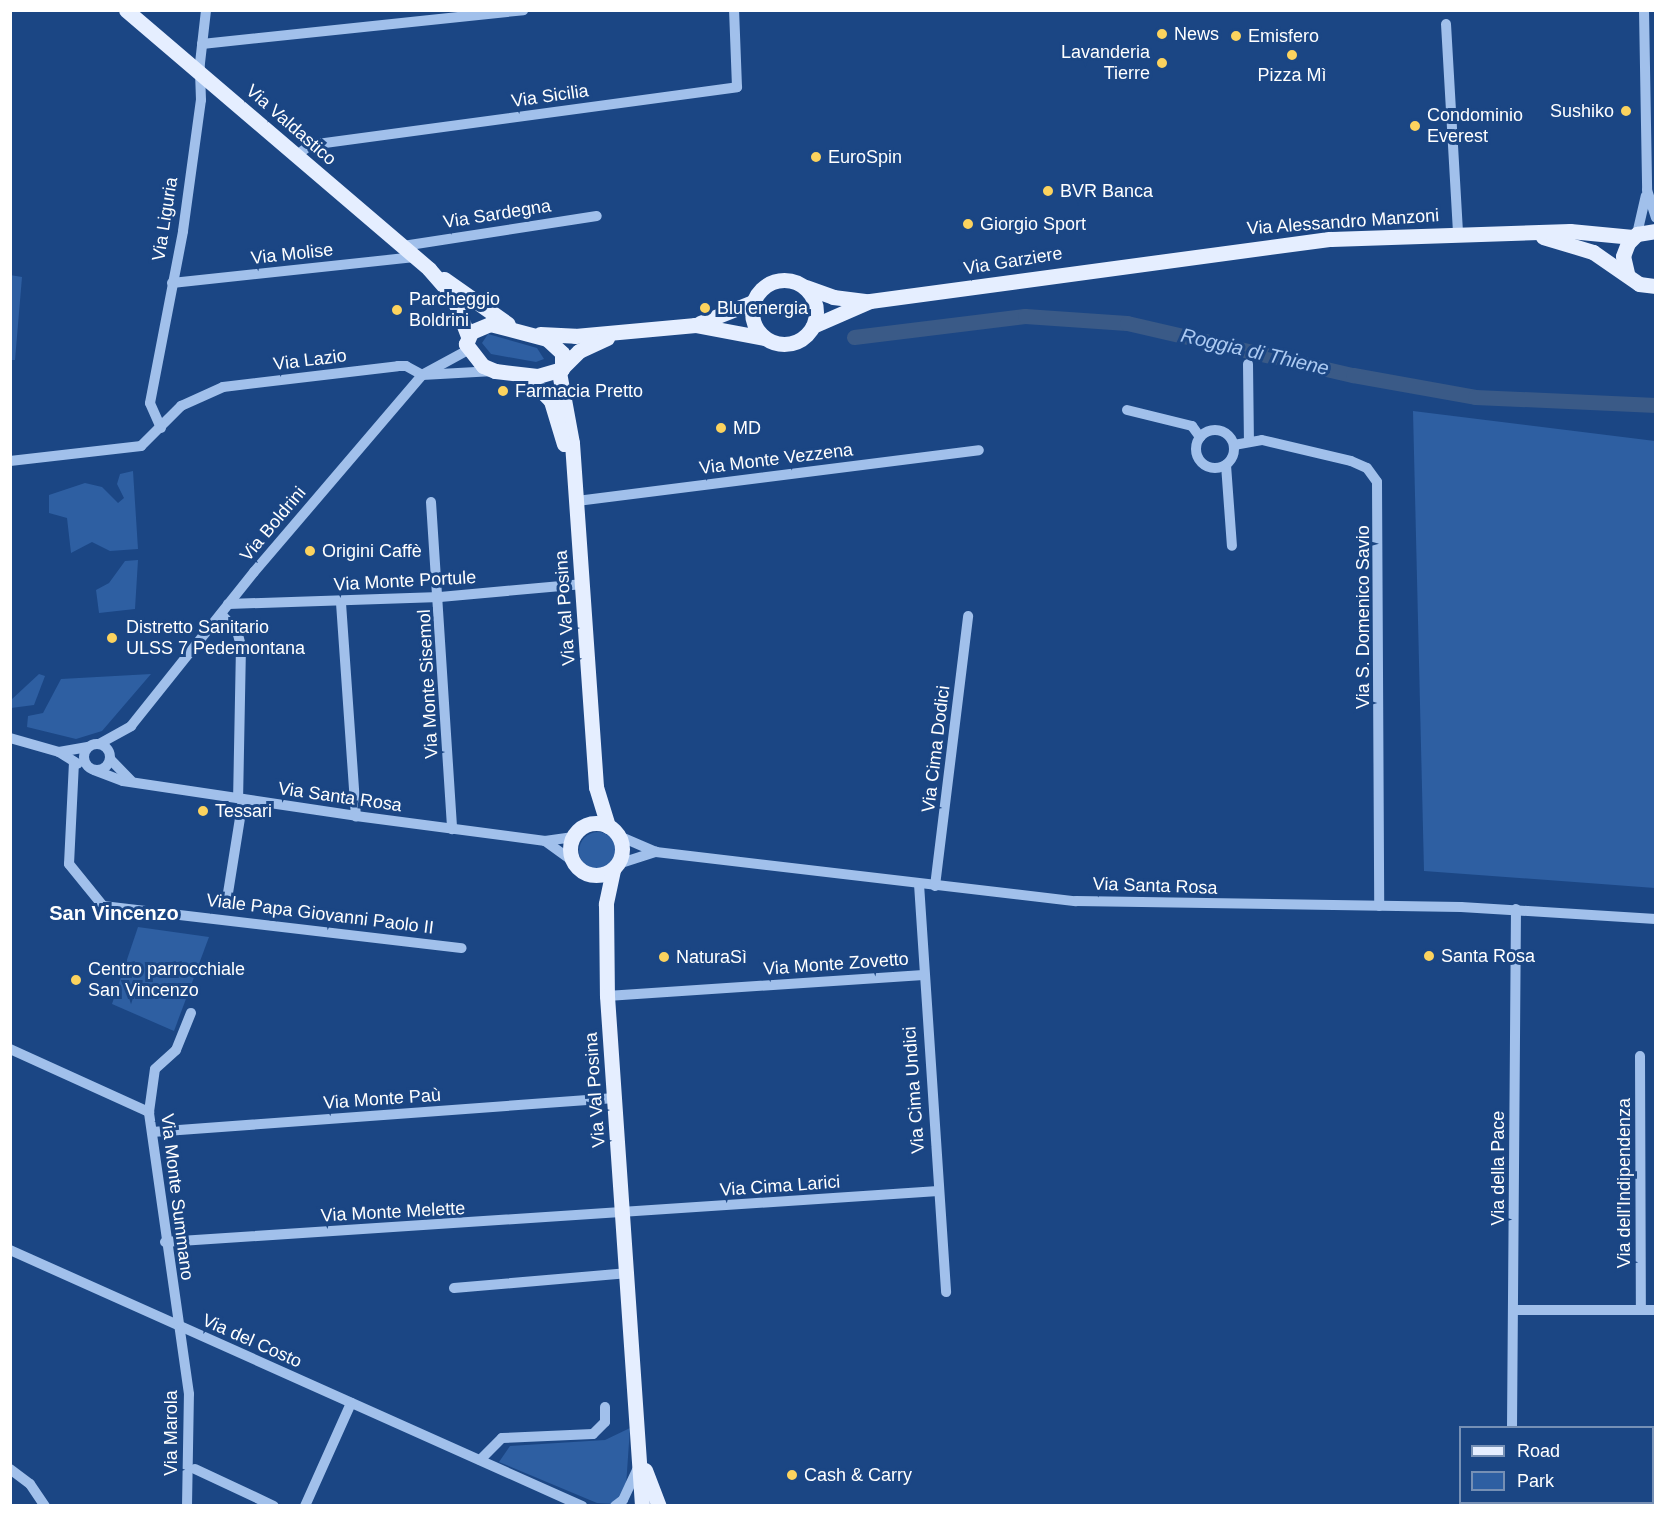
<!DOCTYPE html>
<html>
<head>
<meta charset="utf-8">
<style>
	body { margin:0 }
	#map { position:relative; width:1666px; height:1516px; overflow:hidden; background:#1b4684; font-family:Arial,sans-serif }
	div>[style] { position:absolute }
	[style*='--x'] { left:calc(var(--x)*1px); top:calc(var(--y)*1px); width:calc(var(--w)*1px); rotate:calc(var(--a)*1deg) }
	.green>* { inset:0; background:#2e5fa2 }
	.round { border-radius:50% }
	.canal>* { height:15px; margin:-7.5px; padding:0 7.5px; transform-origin:7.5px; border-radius:7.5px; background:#3a5a87 }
	.minor>* { height:10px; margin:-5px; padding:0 5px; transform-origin:5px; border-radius:5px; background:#a1c0eb }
	.minor>.ring { margin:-5px; padding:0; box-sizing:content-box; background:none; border:10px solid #a1c0eb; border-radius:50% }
	.major>* { height:15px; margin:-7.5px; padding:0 7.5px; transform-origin:7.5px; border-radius:7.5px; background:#e5eeff }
	.major>.ring { margin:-7.5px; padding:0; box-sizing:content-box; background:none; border:15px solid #e5eeff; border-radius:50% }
	.dots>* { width:16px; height:16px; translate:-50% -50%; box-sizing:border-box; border:3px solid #1b4684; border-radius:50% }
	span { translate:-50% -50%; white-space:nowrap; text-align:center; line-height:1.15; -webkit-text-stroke:6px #1b4684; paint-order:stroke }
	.poi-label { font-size:18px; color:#fff }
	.left { translate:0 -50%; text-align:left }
	.right { translate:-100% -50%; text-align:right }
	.street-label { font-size:18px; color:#fff }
	.water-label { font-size:20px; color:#accaf2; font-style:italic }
	.neighbourhood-label { font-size:20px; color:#fff; font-weight:700 }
	.frame { position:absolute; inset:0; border:12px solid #fff; pointer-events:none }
	.legend { position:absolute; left:1459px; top:1426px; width:195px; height:78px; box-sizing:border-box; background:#1b4684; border:2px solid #7690b5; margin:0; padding:8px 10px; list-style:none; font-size:18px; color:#fff }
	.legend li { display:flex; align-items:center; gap:12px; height:30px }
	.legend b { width:30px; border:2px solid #7690b5 }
</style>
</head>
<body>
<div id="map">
	<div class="green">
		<i style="clip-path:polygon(10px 275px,22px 277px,15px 360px,11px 360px)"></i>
		<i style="clip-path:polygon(488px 334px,537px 348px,544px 359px,536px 362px,491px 354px,482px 343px)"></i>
		<i style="clip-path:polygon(1413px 411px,1655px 441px,1655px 888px,1424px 871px)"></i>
		<i style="clip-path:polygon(133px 471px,138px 549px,110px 551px,92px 542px,71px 553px,67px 518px,49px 513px,49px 495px,85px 483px,102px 487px,118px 503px,124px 498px,117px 484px,120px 474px)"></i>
		<i style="clip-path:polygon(138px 560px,135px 609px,99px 613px,96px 590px,109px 583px,125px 561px)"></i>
		<i style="clip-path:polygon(39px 674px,45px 676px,34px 705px,11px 708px,11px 700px)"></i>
		<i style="clip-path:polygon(151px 674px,102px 731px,76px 739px,27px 727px,28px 716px,43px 713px,61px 679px)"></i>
		<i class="round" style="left:579px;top:832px;width:38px;height:38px"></i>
		<i style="clip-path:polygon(138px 927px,209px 937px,174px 1031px,112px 1004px)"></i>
		<i style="clip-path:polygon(630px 1428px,626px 1486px,614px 1504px,597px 1503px,499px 1462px,510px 1446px,605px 1440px)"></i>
	</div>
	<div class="canal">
		<i style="--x:854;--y:337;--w:172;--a:-7"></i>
		<i style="--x:1025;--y:316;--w:102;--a:3.9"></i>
		<i style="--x:1127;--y:323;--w:232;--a:13"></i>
		<i style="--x:1353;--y:375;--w:124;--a:10.2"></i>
		<i style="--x:1475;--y:397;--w:181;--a:2.5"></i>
	</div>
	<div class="minor">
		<i style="--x:1644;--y:10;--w:180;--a:89"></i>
		<i style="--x:1647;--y:190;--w:29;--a:72"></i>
		<i style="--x:1446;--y:24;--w:210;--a:86.7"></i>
		<i style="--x:202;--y:44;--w:323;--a:-6"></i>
		<i style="--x:296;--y:156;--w:18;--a:-38"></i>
		<i style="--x:310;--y:145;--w:431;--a:-7.7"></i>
		<i style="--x:737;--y:87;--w:77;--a:-92.2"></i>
		<i style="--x:1637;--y:234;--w:39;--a:-77"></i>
		<i style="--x:403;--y:246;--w:196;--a:-8.8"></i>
		<i style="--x:172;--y:283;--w:244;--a:-6.1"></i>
		<i style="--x:1248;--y:364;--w:78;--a:89.3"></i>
		<i style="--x:1127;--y:410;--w:67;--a:13.8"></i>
		<i style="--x:1192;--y:426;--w:14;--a:54"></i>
		<i style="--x:161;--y:428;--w:27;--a:-114"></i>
		<i style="--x:150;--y:403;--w:175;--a:-79.1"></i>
		<i style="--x:183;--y:231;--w:132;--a:-82.2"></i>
		<i style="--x:201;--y:100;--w:37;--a:-92"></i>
		<i style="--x:200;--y:63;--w:53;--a:-83.5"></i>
		<i class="ring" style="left:1196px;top:430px;width:28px;height:28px"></i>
		<i style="--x:1234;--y:445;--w:28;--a:-10"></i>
		<i style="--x:1262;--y:440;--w:91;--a:13.3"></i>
		<i style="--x:1351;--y:461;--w:17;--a:24"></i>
		<i style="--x:1367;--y:468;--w:17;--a:54"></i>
		<i style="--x:1377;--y:482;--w:424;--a:89.7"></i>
		<i style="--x:10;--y:461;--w:132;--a:-6.5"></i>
		<i style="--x:141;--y:446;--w:57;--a:-45"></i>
		<i style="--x:181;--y:406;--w:46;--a:-24.3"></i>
		<i style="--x:223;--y:387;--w:176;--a:-6.8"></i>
		<i style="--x:398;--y:366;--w:8;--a:0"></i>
		<i style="--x:406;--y:366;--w:18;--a:29"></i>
		<i style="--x:422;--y:375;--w:72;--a:-3.2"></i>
		<i style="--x:1226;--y:465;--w:81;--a:85.8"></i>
		<i style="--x:577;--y:501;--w:405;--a:-7.2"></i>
		<i style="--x:431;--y:502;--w:328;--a:86.3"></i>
		<i style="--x:341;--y:603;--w:214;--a:86"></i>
		<i style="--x:228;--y:604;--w:212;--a:-1.9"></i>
		<i style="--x:440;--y:597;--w:144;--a:-5.2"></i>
		<i style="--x:221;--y:614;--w:23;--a:47"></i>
		<i style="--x:237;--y:631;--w:16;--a:75"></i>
		<i style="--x:241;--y:646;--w:152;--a:91.1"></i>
		<i style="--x:10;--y:738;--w:51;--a:15.9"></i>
		<i style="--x:59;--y:752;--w:22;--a:32"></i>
		<i class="ring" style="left:84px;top:744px;width:16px;height:16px"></i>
		<i style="--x:99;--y:744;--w:37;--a:-29"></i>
		<i style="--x:131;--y:726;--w:197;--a:-51.4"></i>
		<i style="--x:254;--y:572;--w:259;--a:-49.5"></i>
		<i style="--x:422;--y:375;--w:52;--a:-28.5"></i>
		<i style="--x:59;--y:752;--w:29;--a:-10"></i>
		<i style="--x:110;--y:759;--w:30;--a:46"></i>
		<i style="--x:74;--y:762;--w:102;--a:92.8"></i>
		<i style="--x:69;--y:864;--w:54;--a:51"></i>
		<i style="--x:103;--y:906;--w:361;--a:6.7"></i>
		<i style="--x:94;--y:770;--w:31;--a:21"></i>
		<i style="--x:123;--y:781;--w:236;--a:8.5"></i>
		<i style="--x:356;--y:816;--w:191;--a:7.5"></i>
		<i style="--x:545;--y:841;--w:27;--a:-8"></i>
		<i style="--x:619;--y:836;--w:40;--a:23.4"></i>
		<i style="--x:656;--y:852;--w:423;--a:6.7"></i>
		<i style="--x:1076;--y:901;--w:385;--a:0.9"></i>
		<i style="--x:1461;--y:907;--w:195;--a:3.5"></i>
		<i style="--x:545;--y:841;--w:32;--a:36"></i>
		<i style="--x:618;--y:864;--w:40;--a:-18"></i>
		<i style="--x:919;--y:884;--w:409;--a:86.2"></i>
		<i style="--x:935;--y:886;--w:272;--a:-83"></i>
		<i style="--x:228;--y:893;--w:95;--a:-80.9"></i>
		<i style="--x:607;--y:996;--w:317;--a:-3.8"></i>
		<i style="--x:10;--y:1049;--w:153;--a:24.4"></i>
		<i style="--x:1640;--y:1056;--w:254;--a:89.8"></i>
		<i style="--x:152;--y:1132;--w:464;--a:-4.2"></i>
		<i style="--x:165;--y:1242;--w:775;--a:-3.77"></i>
		<i style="--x:10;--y:1250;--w:627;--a:24.11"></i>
		<i style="--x:454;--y:1288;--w:175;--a:-4.9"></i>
		<i style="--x:1514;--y:1310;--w:142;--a:0"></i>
		<i style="--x:1512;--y:1428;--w:519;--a:-89.56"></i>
		<i style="--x:480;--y:1460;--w:31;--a:-45"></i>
		<i style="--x:502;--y:1438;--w:91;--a:-2.5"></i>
		<i style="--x:593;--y:1434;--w:17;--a:-45"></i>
		<i style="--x:605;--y:1422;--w:15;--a:-90"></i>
		<i style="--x:10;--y:1469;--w:25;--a:37"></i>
		<i style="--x:30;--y:1484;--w:27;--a:56"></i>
		<i style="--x:195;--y:1469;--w:87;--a:25.1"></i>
		<i style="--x:187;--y:1506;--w:112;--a:-89"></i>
		<i style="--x:189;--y:1394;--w:285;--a:-98.1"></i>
		<i style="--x:149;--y:1112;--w:43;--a:-82.1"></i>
		<i style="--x:155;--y:1069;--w:28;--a:-42"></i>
		<i style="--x:176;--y:1050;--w:40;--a:-68"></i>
		<i style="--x:305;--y:1506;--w:113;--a:-65.9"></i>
		<i style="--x:615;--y:1506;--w:10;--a:-37"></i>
		<i style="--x:623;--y:1500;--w:33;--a:-65"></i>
		<i style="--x:1511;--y:1506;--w:4;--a:-90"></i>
	</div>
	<div class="major">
		<i style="--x:126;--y:10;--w:399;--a:40.5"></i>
		<i style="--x:429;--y:269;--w:37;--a:49"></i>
		<i style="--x:453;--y:297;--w:42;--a:69"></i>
		<i style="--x:1543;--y:237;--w:52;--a:16.7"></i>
		<i style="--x:1593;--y:252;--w:56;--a:34.8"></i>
		<i style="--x:1639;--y:284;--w:17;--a:7"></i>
		<i style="--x:1627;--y:273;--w:17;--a:-103"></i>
		<i style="--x:1623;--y:256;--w:14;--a:-69"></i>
		<i style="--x:1628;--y:243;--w:13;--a:-45"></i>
		<i style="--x:1637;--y:234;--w:19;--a:-9"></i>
		<i style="--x:444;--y:279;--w:78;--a:35.1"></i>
		<i class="ring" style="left:752px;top:280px;width:49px;height:49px"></i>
		<i style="--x:806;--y:287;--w:29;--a:20"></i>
		<i style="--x:833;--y:297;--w:34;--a:7"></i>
		<i style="--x:700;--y:323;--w:57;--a:-21.6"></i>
		<i style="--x:490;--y:324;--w:59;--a:14.7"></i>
		<i style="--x:547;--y:339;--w:21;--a:43"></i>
		<i style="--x:562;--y:353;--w:16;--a:90"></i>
		<i style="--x:562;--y:369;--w:26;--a:164"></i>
		<i style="--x:537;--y:376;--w:42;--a:-173.2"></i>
		<i style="--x:495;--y:371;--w:13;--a:-157"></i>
		<i style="--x:483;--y:366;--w:28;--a:-128"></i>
		<i style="--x:466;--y:344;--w:13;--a:-67"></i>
		<i style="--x:471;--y:332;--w:21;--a:-23"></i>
		<i style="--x:813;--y:326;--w:62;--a:-23.7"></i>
		<i style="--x:870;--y:301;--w:465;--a:-7.7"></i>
		<i style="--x:1331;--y:239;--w:239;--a:-1.9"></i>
		<i style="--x:1570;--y:231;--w:63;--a:5.4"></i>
		<i style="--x:540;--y:334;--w:35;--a:3"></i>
		<i style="--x:575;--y:336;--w:121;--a:-5.2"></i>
		<i style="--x:695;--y:325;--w:70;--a:10.7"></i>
		<i style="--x:564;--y:366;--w:21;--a:-45"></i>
		<i style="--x:579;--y:351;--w:31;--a:-25"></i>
		<i style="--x:559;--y:372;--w:72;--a:79.6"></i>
		<i style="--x:572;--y:443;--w:345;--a:86"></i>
		<i style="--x:596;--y:787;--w:41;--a:72.9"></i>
		<i style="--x:526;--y:375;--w:36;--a:46"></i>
		<i style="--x:551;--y:401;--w:45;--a:73.2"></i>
		<i class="ring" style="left:570px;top:823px;width:37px;height:37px"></i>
		<i style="--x:613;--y:870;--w:35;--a:102"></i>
		<i style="--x:606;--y:904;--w:92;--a:89.4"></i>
		<i style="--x:607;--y:996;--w:511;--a:86.07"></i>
		<i style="--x:645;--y:1470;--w:39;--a:69"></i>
	</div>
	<div class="dots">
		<i style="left:1162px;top:34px;background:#fcd35e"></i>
		<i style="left:1236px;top:36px;background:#fcd35e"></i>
		<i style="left:1292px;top:55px;background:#fcd35e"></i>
		<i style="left:1162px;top:63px;background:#fcd35e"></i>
		<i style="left:1626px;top:111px;background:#fcd35e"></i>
		<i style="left:1415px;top:126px;background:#fcd35e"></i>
		<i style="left:816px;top:157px;background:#fcd35e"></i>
		<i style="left:1048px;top:191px;background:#fcd35e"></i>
		<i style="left:968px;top:224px;background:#fcd35e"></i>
		<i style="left:705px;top:308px;background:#fcd35e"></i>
		<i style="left:397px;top:310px;background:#fcd35e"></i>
		<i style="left:503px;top:391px;background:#fcd35e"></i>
		<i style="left:721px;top:428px;background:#fcd35e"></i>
		<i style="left:310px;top:551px;background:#fcd35e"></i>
		<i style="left:112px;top:638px;background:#fcd35e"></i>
		<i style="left:203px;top:811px;background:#fcd35e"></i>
		<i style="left:1429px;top:956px;background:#fcd35e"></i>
		<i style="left:664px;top:957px;background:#fcd35e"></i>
		<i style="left:76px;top:980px;background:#fcd35e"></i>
		<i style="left:792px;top:1475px;background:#fcd35e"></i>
	</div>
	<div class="poi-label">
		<span class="left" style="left:1174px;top:34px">News</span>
		<span class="left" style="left:1248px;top:36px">Emisfero</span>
		<span class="right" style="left:1150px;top:63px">Lavanderia<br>Tierre</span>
		<span style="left:1292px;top:75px">Pizza Mì</span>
		<span class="right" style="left:1614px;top:111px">Sushiko</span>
		<span class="left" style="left:1427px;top:126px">Condominio<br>Everest</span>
		<span class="left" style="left:828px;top:157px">EuroSpin</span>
		<span class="left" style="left:1060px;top:191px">BVR Banca</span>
		<span class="left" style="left:980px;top:224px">Giorgio Sport</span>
		<span class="left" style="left:409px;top:310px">Parcheggio<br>Boldrini</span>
		<span class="left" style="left:717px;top:308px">Blu energia</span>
		<span class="left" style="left:515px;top:391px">Farmacia Pretto</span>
		<span class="left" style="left:733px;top:428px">MD</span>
		<span class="left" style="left:322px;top:551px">Origini Caffè</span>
		<span class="left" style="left:126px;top:638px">Distretto Sanitario<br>ULSS 7 Pedemontana</span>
		<span class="left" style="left:215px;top:811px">Tessari</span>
		<span class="left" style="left:1441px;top:956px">Santa Rosa</span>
		<span class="left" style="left:676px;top:957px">NaturaSì</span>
		<span class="left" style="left:88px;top:980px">Centro parrocchiale<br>San Vincenzo</span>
		<span class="left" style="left:804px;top:1475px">Cash &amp; Carry</span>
	</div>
	<div class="street-label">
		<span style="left:550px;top:96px;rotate:-8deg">Via Sicilia</span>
		<span style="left:291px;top:125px;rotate:41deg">Via Valdastico</span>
		<span style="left:497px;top:214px;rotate:-9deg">Via Sardegna</span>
		<span style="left:165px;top:219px;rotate:-81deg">Via Liguria</span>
		<span style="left:1343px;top:222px;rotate:-4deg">Via Alessandro Manzoni</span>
		<span style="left:292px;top:254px;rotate:-6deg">Via Molise</span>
		<span style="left:1013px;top:261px;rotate:-9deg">Via Garziere</span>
		<span style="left:310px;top:360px;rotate:-7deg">Via Lazio</span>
		<span style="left:776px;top:459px;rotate:-7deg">Via Monte Vezzena</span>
		<span style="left:273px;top:524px;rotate:-50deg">Via Boldrini</span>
		<span style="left:405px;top:581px;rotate:-3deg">Via Monte Portule</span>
		<span style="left:565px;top:608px;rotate:-94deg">Via Val Posina</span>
		<span style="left:1363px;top:617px;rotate:-90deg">Via S. Domenico Savio</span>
		<span style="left:428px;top:684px;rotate:-93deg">Via Monte Sisemol</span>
		<span style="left:936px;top:749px;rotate:-83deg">Via Cima Dodici</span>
		<span style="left:340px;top:797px;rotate:8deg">Via Santa Rosa</span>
		<span style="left:1155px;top:886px;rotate:2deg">Via Santa Rosa</span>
		<span style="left:320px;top:914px;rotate:7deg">Viale Papa Giovanni Paolo II</span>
		<span style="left:836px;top:964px;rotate:-4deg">Via Monte Zovetto</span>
		<span style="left:595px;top:1090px;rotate:-94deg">Via Val Posina</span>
		<span style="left:914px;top:1090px;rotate:-94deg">Via Cima Undici</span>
		<span style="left:382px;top:1099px;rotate:-4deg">Via Monte Paù</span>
		<span style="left:1498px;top:1168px;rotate:-90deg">Via della Pace</span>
		<span style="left:1624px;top:1183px;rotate:-90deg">Via dell'Indipendenza</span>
		<span style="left:780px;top:1186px;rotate:-4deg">Via Cima Larici</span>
		<span style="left:177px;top:1197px;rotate:83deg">Via Monte Summano</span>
		<span style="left:393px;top:1212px;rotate:-3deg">Via Monte Melette</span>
		<span style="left:252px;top:1341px;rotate:24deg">Via del Costo</span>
		<span style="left:171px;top:1433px;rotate:-90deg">Via Marola</span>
	</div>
	<div class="water-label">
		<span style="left:1255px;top:352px;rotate:13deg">Roggia di Thiene</span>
	</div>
	<div class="neighbourhood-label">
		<span style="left:114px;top:913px">San Vincenzo</span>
	</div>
	<div class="frame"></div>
	<ul class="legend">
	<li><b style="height:8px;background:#e5eeff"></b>Road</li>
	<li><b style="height:16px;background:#2e5fa2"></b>Park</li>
	</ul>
</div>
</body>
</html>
